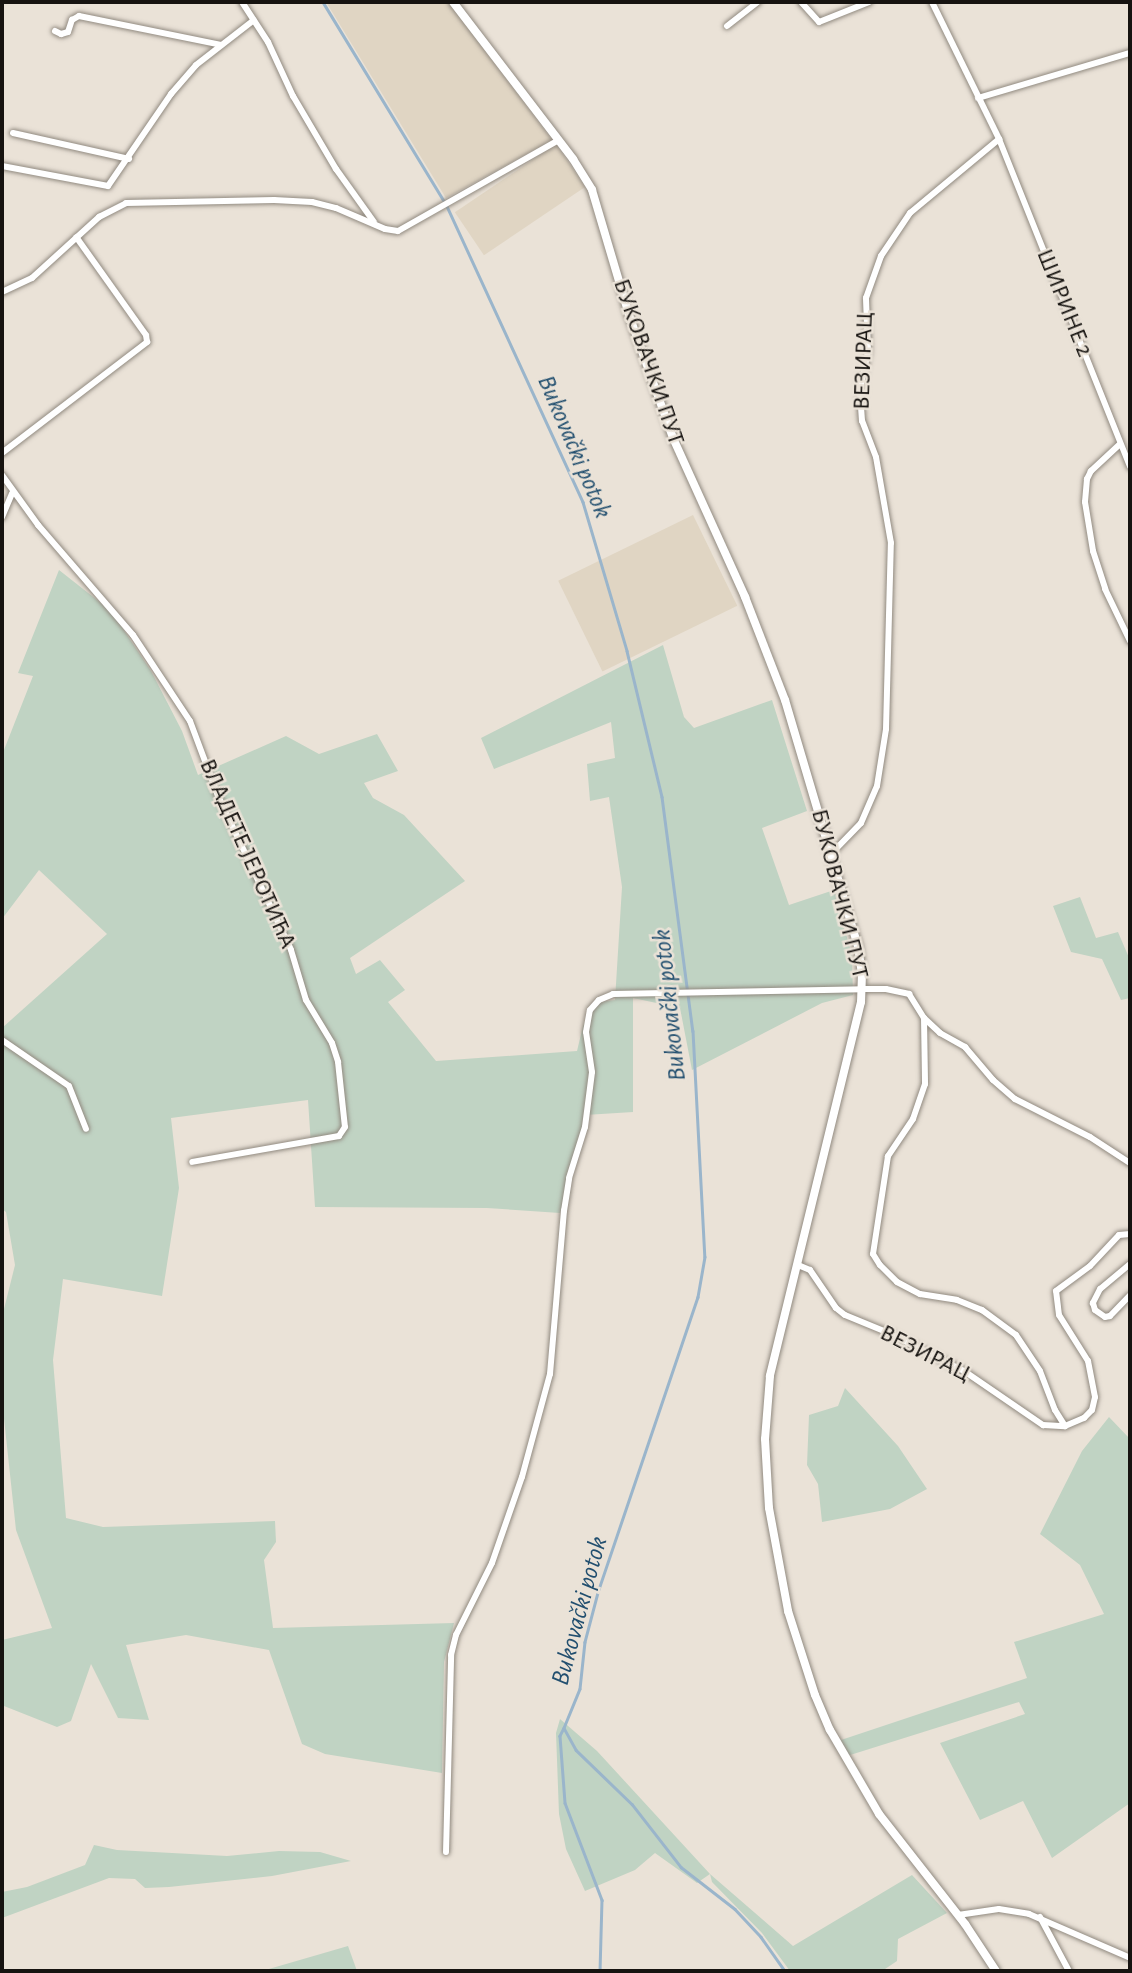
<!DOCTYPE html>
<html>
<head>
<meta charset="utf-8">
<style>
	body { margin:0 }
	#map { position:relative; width:1132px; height:1973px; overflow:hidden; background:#eae2d7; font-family:"Alegreya Sans",sans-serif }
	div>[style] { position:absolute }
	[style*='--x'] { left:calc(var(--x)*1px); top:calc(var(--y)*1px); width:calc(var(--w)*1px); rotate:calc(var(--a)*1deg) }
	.built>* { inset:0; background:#e0d5c3; transform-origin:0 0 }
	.green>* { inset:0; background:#c0d3c3 }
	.stream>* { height:2.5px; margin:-1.25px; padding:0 1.25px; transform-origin:1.25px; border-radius:1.25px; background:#9ab5cb }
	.roads { filter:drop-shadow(0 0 2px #918a80) drop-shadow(0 0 2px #918a80) }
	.minor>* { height:6px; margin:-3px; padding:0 3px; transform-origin:3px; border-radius:3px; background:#fff }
	.tertiary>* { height:8px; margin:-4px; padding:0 4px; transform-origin:4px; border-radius:4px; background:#fff }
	span { translate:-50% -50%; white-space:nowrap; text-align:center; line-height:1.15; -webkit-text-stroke:5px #eae2d7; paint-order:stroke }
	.street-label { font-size:24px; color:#161310 }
	.water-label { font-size:26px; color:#224f6f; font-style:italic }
	.frame { position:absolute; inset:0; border:4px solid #161310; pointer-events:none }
</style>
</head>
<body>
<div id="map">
	<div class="built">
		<i style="clip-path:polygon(326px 2px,448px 2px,552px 140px,446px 198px)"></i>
		<i style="left:556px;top:144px;width:52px;height:122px;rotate:56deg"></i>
		<i style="left:693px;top:515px;width:101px;height:150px;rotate:64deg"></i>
	</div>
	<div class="green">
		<i style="clip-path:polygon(59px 570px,111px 611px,151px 671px,182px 731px,198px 775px,286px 736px,319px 754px,377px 734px,398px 771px,364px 783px,373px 798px,404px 815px,465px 881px,350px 958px,356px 974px,380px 960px,405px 990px,388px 1002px,436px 1061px,577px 1051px,583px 1026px,599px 1002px,615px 1000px,622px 887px,609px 797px,590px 801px,587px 764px,615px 758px,611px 722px,494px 769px,481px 738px,663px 645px,684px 717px,694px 728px,772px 700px,807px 811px,762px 828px,789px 905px,834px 890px,852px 956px,853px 995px,822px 1003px,692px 1070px,680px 1008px,633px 998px,633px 1112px,585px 1115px,560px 1213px,487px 1208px,315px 1207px,308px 1100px,171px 1118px,179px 1188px,162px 1296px,63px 1279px,53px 1360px,66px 1518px,103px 1527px,275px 1521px,276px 1542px,264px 1560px,273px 1628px,454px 1623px,444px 1662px,442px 1773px,325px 1754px,302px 1744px,269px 1650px,186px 1635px,126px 1645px,149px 1720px,118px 1718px,91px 1664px,71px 1721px,57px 1727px,4px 1706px,2px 1709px,2px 1640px,52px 1628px,16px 1530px,2px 1400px,2px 1317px,15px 1265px,6px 1212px,2px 1209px,2px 1028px,107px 934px,39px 870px,2px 919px,2px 755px,33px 676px,18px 673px)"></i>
		<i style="clip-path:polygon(1080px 897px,1096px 938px,1118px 932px,1130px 960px,1130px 998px,1121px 1000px,1102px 959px,1071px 952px,1053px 906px)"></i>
		<i style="clip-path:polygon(845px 1388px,898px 1446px,927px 1489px,890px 1509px,822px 1522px,818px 1484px,807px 1465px,809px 1415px,838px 1406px)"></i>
		<i style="clip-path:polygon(1109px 1417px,1130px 1439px,1130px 1803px,1052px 1858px,1023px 1801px,980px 1820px,940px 1743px,1025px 1714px,1019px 1702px,847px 1756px,841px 1740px,1027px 1678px,1014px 1642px,1104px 1614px,1080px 1565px,1040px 1534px,1082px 1451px)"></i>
		<i style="clip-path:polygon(560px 1719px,597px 1751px,710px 1874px,793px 1946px,912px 1875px,947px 1913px,898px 1939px,897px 1961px,882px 1971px,790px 1971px,762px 1933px,712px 1882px,710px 1874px,697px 1883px,655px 1853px,635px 1870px,585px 1891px,566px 1849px,559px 1814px,556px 1733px)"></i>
		<i style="clip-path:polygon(94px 1845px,117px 1850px,227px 1856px,279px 1851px,320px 1852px,351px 1861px,272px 1876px,169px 1887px,145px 1888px,135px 1879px,109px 1878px,2px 1918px,2px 1892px,27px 1887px,85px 1865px)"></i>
		<i style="clip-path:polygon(348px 1946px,357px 1971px,262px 1971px)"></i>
	</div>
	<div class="stream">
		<i style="--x:323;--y:2;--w:237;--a:58.7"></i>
		<i style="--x:446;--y:204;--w:328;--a:65.3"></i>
		<i style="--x:583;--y:502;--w:155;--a:73.5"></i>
		<i style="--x:627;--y:651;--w:150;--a:76.5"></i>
		<i style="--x:662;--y:797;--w:236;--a:82.5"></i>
		<i style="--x:693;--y:1031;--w:226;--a:87"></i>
		<i style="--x:705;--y:1257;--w:41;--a:99.9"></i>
		<i style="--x:698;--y:1297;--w:308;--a:108.7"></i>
		<i style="--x:599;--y:1589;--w:55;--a:104.8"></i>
		<i style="--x:585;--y:1642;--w:47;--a:96.1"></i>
		<i style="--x:580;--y:1689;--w:42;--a:112.3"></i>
		<i style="--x:564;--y:1728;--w:25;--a:61"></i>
		<i style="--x:576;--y:1750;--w:78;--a:44"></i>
		<i style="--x:632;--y:1804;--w:80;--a:52.1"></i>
		<i style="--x:681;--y:1867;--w:68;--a:37.9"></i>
		<i style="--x:735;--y:1909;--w:38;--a:47"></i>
		<i style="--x:761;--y:1937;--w:42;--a:54.8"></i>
		<i style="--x:564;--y:1728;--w:9;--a:117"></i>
		<i style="--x:560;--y:1736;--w:67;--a:85.7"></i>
		<i style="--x:565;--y:1803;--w:104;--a:69.1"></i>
		<i style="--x:602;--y:1900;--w:71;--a:91.6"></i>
	</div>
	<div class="roads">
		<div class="minor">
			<i style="--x:242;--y:2;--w:48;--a:57"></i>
			<i style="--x:268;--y:42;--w:60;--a:65.2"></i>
			<i style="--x:293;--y:96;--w:85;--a:59.5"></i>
			<i style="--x:336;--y:169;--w:65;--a:54.4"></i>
			<i style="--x:801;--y:2;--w:27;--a:48"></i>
			<i style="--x:819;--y:22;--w:54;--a:-21.8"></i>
			<i style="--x:932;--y:2;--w:153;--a:63.9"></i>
			<i style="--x:999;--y:139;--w:353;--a:68.2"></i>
			<i style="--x:727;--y:26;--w:39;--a:-38"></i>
			<i style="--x:55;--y:31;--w:7;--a:27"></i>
			<i style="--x:61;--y:34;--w:7;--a:-16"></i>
			<i style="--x:68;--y:32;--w:13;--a:-72"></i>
			<i style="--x:72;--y:20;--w:8;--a:-30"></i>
			<i style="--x:79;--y:16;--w:145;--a:11.5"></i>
			<i style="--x:978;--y:98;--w:159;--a:-16.5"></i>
			<i style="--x:13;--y:133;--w:119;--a:12.6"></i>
			<i style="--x:2;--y:166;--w:108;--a:10.7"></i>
			<i style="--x:108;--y:186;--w:112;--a:-55.6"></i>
			<i style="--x:171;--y:94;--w:38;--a:-49"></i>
			<i style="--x:196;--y:65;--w:73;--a:-37.8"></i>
			<i style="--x:2;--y:292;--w:33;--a:-25"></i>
			<i style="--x:32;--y:278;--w:91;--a:-42.3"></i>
			<i style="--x:99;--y:217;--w:30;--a:-27"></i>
			<i style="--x:126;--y:203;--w:148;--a:-1.2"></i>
			<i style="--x:274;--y:200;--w:38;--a:3"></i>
			<i style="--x:312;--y:202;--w:25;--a:14"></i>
			<i style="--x:336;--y:208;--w:53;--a:23.2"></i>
			<i style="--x:385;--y:229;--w:13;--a:9"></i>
			<i style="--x:398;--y:231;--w:185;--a:-29.5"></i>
			<i style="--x:1120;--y:444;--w:40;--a:137"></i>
			<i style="--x:1091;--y:471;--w:9;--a:117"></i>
			<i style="--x:1087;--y:479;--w:23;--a:95"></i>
			<i style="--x:1085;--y:502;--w:50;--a:80.7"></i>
			<i style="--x:1093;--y:551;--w:40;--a:72"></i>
			<i style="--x:1105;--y:589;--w:58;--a:64.3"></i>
			<i style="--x:2;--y:453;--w:183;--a:-37.4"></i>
			<i style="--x:147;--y:342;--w:7;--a:-98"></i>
			<i style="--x:146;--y:335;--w:120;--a:-125.5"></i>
			<i style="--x:2;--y:475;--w:62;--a:54.2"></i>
			<i style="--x:38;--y:525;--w:145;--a:49.2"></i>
			<i style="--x:133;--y:635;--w:103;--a:56.5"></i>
			<i style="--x:190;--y:721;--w:80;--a:69.5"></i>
			<i style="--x:218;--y:796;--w:170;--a:64.6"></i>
			<i style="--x:291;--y:950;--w:52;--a:73.3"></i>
			<i style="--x:306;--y:1000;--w:50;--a:58.8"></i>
			<i style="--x:332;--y:1043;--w:20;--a:72"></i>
			<i style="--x:338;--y:1062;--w:65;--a:83.9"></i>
			<i style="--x:345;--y:1127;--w:11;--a:124"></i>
			<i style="--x:339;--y:1136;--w:149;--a:170"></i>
			<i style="--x:2;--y:517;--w:26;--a:-67"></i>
			<i style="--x:831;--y:854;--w:43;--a:-45.9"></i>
			<i style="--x:861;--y:823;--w:40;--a:-66.6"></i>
			<i style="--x:877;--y:786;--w:58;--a:-81"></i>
			<i style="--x:886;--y:729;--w:186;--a:-88.5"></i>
			<i style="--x:891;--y:543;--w:87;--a:-99.9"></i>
			<i style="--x:876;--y:457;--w:39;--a:-111"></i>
			<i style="--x:862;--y:421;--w:32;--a:-94"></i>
			<i style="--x:860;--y:389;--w:39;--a:-78"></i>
			<i style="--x:868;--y:351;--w:53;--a:-92.2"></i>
			<i style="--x:866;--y:298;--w:45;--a:-70.3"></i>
			<i style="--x:881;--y:256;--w:52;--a:-56"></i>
			<i style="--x:910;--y:213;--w:116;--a:-39.7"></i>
			<i style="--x:924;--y:1018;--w:22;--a:43"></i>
			<i style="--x:940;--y:1033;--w:29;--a:29"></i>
			<i style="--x:965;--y:1047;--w:43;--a:49.7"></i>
			<i style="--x:993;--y:1080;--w:29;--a:41"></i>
			<i style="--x:1015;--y:1099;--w:84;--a:26.9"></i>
			<i style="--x:1090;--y:1137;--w:48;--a:33"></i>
			<i style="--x:2;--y:1040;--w:81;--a:34.5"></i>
			<i style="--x:69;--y:1086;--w:46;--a:68.4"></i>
			<i style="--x:1130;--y:1264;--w:39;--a:140"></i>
			<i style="--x:1100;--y:1289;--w:16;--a:117"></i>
			<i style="--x:1093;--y:1303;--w:7;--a:74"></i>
			<i style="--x:1095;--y:1310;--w:12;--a:35"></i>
			<i style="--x:1105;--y:1317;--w:5;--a:-11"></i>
			<i style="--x:1110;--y:1316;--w:29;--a:-46"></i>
			<i style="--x:798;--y:1265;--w:13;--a:23"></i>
			<i style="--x:810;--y:1270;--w:46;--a:55.6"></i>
			<i style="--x:836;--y:1308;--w:11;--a:38"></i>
			<i style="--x:845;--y:1315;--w:50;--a:22.4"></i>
			<i style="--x:891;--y:1334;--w:82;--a:26.9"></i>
			<i style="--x:964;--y:1371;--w:96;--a:34.4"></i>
			<i style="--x:1043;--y:1425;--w:22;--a:3"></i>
			<i style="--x:1065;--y:1426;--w:21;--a:-23"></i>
			<i style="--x:1084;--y:1418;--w:11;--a:-45"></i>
			<i style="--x:1092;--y:1410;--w:13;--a:-77"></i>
			<i style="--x:1095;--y:1397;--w:37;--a:-101"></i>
			<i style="--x:1088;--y:1361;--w:54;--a:-122.2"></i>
			<i style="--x:1059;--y:1315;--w:24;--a:-97"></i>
			<i style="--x:1056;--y:1291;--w:42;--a:-36.3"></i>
			<i style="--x:1090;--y:1266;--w:42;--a:-46.9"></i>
			<i style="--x:1119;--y:1235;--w:11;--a:-5"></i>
			<i style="--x:446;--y:1852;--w:197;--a:-88.5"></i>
			<i style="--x:451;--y:1655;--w:21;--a:-76"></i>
			<i style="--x:456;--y:1635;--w:80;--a:-63.4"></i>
			<i style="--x:492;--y:1563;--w:91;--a:-70.8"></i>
			<i style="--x:522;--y:1477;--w:107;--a:-74.8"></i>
			<i style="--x:550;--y:1374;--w:164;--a:-85.1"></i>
			<i style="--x:564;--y:1211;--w:33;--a:-81"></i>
			<i style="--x:569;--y:1178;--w:53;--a:-72.6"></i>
			<i style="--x:585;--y:1127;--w:55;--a:-82.7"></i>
			<i style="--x:592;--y:1072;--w:40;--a:-98.5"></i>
			<i style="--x:586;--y:1032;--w:22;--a:-80"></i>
			<i style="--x:590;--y:1010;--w:13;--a:-48"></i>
			<i style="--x:599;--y:1000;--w:15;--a:-23"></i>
			<i style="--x:613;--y:994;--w:250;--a:-1.1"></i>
			<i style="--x:863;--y:989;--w:23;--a:0"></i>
			<i style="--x:886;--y:989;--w:24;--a:12"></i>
			<i style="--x:909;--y:994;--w:28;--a:58"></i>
			<i style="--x:924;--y:1018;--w:66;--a:89.1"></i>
			<i style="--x:925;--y:1084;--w:37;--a:109"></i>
			<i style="--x:913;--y:1119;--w:45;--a:124"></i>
			<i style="--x:888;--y:1156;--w:99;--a:98.7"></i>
			<i style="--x:873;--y:1254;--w:13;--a:58"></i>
			<i style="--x:880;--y:1265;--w:24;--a:45"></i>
			<i style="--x:897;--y:1282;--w:26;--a:28"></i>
			<i style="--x:920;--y:1294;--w:37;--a:9"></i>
			<i style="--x:957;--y:1300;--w:27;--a:22"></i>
			<i style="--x:982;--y:1310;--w:42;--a:36.3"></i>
			<i style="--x:1016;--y:1335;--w:43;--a:56.3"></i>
			<i style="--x:1040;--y:1371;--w:42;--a:69"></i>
			<i style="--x:1055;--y:1410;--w:19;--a:58"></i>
			<i style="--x:958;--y:1915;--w:41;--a:-8.3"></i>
			<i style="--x:999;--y:1909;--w:30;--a:9"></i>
			<i style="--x:1029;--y:1914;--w:110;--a:23.5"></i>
			<i style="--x:1040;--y:1917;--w:61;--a:61.8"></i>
		</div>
		<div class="tertiary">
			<i style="--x:453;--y:2;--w:198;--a:52.6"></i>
			<i style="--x:573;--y:159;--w:36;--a:58"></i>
			<i style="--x:592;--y:190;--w:130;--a:73.5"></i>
			<i style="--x:629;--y:315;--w:131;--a:70.3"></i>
			<i style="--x:673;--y:438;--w:175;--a:65.6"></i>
			<i style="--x:745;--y:597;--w:110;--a:68.8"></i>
			<i style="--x:785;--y:700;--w:257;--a:73.5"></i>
			<i style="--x:858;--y:946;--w:28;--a:82"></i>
			<i style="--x:862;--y:974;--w:28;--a:92"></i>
			<i style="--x:861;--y:1002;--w:385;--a:103.7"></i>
			<i style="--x:770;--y:1376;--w:63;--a:94.5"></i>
			<i style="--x:765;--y:1439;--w:69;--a:86.7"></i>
			<i style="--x:769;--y:1508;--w:105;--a:79.5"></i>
			<i style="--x:788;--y:1611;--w:88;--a:72.2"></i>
			<i style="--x:815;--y:1695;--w:38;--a:67"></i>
			<i style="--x:830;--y:1730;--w:97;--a:59.7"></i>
			<i style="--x:879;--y:1814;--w:140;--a:52"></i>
			<i style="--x:965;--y:1924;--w:56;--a:56.6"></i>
		</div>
	</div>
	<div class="street-label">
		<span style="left:1064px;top:303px;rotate:68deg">ШИРИНЕ 2</span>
		<span style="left:864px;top:361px;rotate:-88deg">ВЕЗИРАЦ</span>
		<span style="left:648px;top:362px;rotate:71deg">БУКОВАЧКИ ПУТ</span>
		<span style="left:247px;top:854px;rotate:66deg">ВЛАДЕТЕ ЈЕРОТИЋА</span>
		<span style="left:839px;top:894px;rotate:76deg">БУКОВАЧКИ ПУТ</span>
		<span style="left:925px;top:1354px;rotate:27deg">ВЕЗИРАЦ</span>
	</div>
	<div class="water-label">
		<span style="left:574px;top:447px;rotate:67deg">Bukovački potok</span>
		<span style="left:670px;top:1005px;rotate:-96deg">Bukovački potok</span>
		<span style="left:580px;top:1611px;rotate:-75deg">Bukovački potok</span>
	</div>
	<div class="frame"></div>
</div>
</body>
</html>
